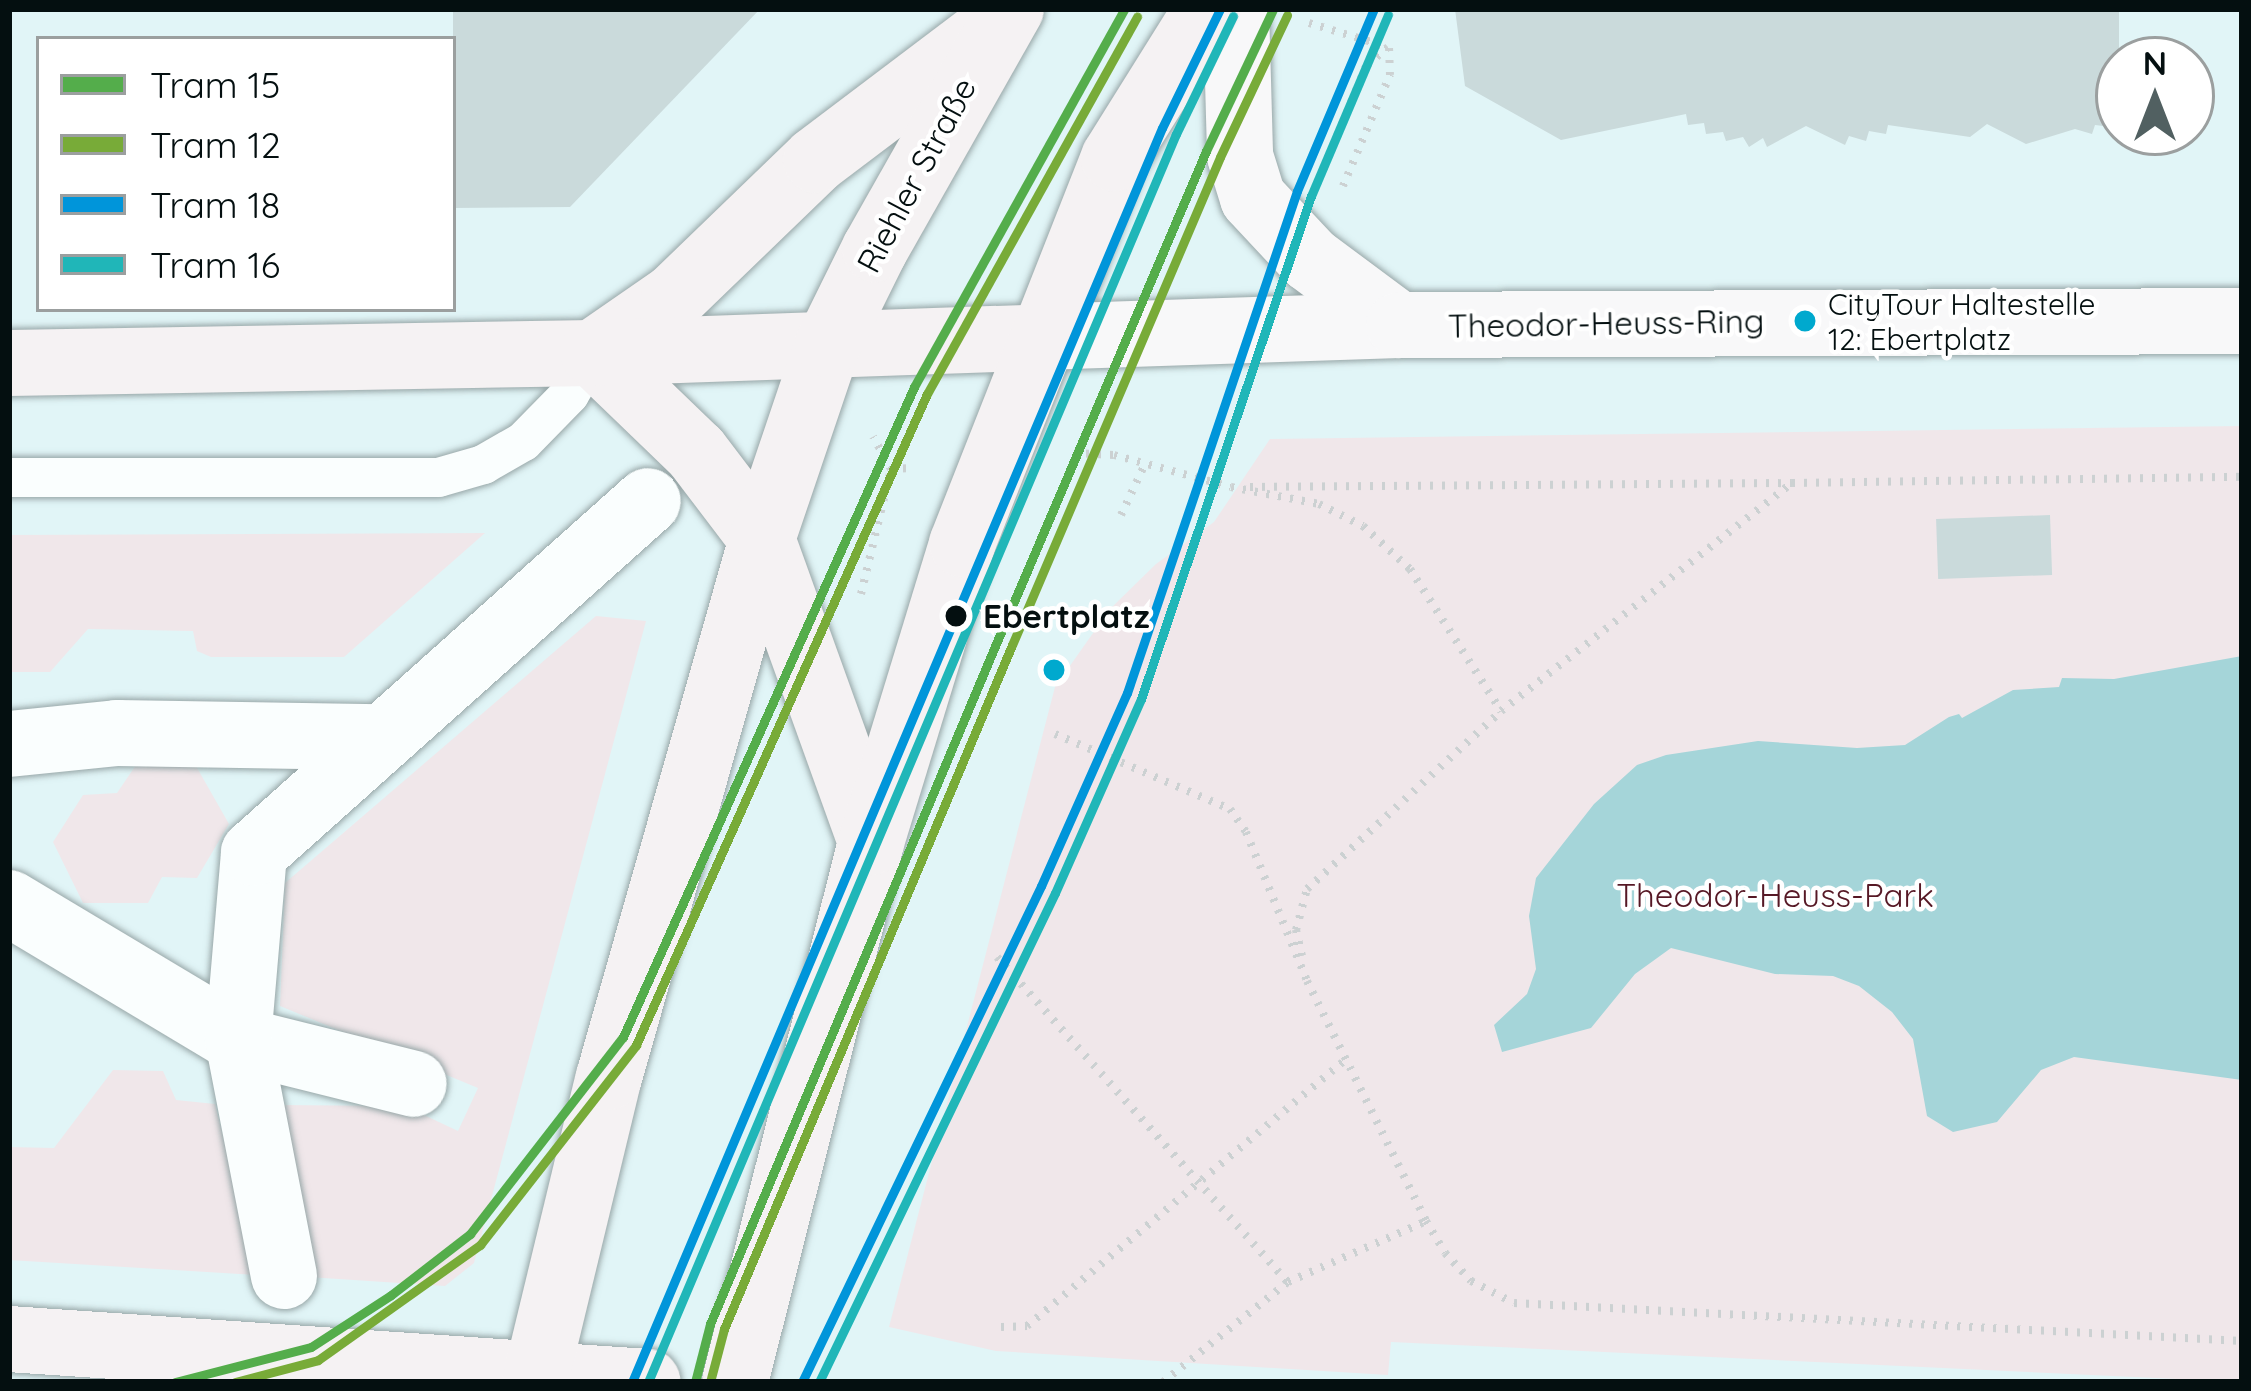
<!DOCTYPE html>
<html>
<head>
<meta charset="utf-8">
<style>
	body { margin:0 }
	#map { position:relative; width:2251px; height:1391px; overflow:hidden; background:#e1f5f7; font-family:Quicksand,sans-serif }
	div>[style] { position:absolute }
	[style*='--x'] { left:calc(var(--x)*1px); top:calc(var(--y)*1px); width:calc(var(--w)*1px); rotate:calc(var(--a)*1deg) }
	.green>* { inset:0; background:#f0e7ea }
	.water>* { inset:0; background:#a5d5d9 }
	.building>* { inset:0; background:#cadadb; transform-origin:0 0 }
	.path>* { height:8px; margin-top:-4px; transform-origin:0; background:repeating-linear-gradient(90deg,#ccd1d2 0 3px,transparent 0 12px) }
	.roads { filter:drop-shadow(0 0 3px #98a7a8) drop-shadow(0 0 3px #98a7a8) }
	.lane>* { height:39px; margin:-19.5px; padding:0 19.5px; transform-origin:19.5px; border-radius:19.5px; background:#fafefe }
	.street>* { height:66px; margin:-33px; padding:0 33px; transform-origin:33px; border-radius:33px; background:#fafefe }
	.secondary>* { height:66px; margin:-33px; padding:0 33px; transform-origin:33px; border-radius:33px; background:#f8f8f9 }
	.primary>* { height:66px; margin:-33px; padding:0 33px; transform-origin:33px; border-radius:33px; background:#f5f2f3 }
	.tram-1>* { height:9px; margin:-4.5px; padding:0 4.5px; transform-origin:4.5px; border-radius:4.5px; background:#54ad4b }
	.tram-2>* { height:9px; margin:-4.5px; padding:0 4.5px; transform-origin:4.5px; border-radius:4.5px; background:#78ab38 }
	.tram-3>* { height:9px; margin:-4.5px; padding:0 4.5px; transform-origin:4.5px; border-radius:4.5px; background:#0095da }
	.tram-4>* { height:9px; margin:-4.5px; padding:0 4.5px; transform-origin:4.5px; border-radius:4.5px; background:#20b6b8 }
	.dots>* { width:33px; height:33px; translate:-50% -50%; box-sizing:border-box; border:6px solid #fff; border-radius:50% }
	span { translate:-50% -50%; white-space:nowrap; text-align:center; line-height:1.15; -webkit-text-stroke:9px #fff; paint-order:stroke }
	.bus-label { font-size:30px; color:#040f10 }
	.left { translate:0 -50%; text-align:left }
	.street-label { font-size:33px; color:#040f10 }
	.stop-label { font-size:33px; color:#040f10; font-weight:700 }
	.park-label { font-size:33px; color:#561825 }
	.frame { position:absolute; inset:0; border:12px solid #040f10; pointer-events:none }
	.legend { position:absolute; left:36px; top:36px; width:420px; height:276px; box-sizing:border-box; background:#fff; border:3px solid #9b9f9f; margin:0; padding:15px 21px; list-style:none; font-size:36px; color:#040f10 }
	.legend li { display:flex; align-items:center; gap:24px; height:60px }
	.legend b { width:60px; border:3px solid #9b9f9f }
	.north { position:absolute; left:2095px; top:36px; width:120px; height:120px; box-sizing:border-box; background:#fff; border:3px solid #9b9f9f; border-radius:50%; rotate:0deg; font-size:33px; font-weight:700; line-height:48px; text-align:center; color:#040f10 }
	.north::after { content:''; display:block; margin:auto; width:42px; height:54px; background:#516061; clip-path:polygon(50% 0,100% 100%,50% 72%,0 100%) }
</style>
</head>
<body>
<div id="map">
	<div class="green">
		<i style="clip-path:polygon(2242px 426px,2242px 1382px,1391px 1342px,1388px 1375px,996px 1351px,889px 1327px,1055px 687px,1110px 609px,1156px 564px,1214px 522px,1270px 439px)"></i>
		<i style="clip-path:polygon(485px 533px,344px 657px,211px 657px,197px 651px,193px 631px,88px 629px,50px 672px,9px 672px,9px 535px)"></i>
		<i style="clip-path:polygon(596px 616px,646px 621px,474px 1263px,445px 1286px,308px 1277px,276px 1105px,405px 1106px,458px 1131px,478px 1088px,280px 1006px,285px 883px)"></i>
		<i style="clip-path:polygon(136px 765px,196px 766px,229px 824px,197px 878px,162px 877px,148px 903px,83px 903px,53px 842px,83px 795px,117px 793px)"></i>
		<i style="clip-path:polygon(113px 1070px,163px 1071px,176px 1100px,215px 1104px,257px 1275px,9px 1260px,9px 1147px,54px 1148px)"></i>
	</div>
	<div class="water">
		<i style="clip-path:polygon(2242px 656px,2242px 1080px,2074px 1057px,2041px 1070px,1997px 1122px,1953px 1132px,1927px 1116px,1913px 1039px,1892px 1012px,1859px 986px,1833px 976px,1775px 974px,1671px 948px,1635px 974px,1591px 1028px,1502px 1052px,1494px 1025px,1527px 994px,1536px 969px,1529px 916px,1536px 878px,1594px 804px,1637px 765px,1666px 755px,1758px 741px,1857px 748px,1905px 745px,1949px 717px,1959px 714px,1962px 718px,2013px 690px,2059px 687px,2062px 678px,2114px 679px)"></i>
	</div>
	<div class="building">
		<i style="clip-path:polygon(453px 9px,760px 9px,570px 207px,453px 208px)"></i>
		<i style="clip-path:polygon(1455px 9px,2119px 9px,2119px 117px,2113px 118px,2112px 127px,2095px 125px,2092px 134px,2075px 129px,2026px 144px,1987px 124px,1970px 137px,1888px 125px,1886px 134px,1869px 131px,1866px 141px,1849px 136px,1845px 145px,1806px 126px,1767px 147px,1763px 138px,1749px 147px,1743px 137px,1726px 141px,1723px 132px,1706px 134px,1704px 123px,1688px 125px,1686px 114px,1561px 140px,1465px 86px)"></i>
		<i style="left:2050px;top:515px;width:60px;height:114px;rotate:88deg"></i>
	</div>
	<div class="path">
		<i style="--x:1309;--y:23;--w:83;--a:16.9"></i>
		<i style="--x:1388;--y:47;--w:29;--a:139"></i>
		<i style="--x:1366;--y:66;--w:113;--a:112.5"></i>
		<i style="--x:1343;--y:186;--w:121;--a:-67.1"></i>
		<i style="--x:1390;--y:75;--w:27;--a:-92"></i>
		<i style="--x:1074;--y:453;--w:40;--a:2.9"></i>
		<i style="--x:1114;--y:455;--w:121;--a:15.3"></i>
		<i style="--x:1231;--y:487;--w:90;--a:10.9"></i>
		<i style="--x:1319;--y:504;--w:49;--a:26.6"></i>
		<i style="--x:1363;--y:526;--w:64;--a:42.5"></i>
		<i style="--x:1410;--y:569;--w:169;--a:57.3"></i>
		<i style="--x:891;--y:469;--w:21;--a:-3"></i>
		<i style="--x:1250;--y:487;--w:542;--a:-0.42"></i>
		<i style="--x:1121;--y:515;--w:56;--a:-64.8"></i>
		<i style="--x:861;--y:594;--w:129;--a:-76.5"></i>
		<i style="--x:891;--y:469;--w:37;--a:-119"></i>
		<i style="--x:1055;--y:734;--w:190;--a:23.2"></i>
		<i style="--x:1230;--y:809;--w:28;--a:55"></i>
		<i style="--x:1246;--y:832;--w:161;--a:67.7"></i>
		<i style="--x:1307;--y:981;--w:268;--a:63.6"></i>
		<i style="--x:1426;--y:1221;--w:37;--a:59"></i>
		<i style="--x:1445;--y:1253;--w:38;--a:47"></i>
		<i style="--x:1471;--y:1281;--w:48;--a:27.1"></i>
		<i style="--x:1514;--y:1303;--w:729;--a:2.99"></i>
		<i style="--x:1302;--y:956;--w:27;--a:-103"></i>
		<i style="--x:1296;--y:930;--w:42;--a:-75"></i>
		<i style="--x:1307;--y:889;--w:263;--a:-42.5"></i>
		<i style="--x:1501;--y:711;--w:370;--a:-38.1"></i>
		<i style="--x:1792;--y:483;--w:450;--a:-0.8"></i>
		<i style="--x:997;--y:957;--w:436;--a:48.2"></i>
		<i style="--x:1001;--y:1327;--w:26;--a:-2"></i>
		<i style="--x:1027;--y:1326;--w:417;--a:-39.9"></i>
		<i style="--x:1163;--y:1382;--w:160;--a:-38.7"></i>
		<i style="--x:1288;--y:1282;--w:151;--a:-23.8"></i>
	</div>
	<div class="roads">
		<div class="lane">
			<i style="--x:9;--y:477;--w:429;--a:0"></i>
			<i style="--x:438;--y:477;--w:47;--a:-16.1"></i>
			<i style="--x:483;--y:464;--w:46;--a:-29.9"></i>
			<i style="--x:523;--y:441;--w:66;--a:-45.6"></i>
			<i style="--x:569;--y:394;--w:48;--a:-59.7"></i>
		</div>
		<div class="street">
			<i style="--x:9;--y:744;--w:109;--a:-5.8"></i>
			<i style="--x:117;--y:733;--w:263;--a:0.9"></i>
			<i style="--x:9;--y:903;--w:267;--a:30.9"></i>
			<i style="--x:238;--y:1040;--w:181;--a:14"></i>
			<i style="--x:284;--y:1276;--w:240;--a:-101"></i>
			<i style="--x:238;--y:1040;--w:188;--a:-85.1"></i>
			<i style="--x:254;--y:853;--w:528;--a:-41.78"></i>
		</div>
		<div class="secondary">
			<i style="--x:1236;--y:9;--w:147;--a:88.4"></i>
			<i style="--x:1240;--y:156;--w:44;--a:72.8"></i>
			<i style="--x:1253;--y:198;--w:83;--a:46.9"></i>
			<i style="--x:1310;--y:259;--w:111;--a:36.6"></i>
			<i style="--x:1041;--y:337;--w:358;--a:-1.9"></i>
			<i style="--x:1399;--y:325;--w:843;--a:-0.27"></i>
		</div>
		<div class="primary">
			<i style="--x:593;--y:353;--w:143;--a:43.9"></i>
			<i style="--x:696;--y:452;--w:109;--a:52.8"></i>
			<i style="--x:762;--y:539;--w:322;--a:70.2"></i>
			<i style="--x:593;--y:353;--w:98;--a:-34.7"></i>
			<i style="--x:674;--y:297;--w:197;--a:-44"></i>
			<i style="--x:816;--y:160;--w:211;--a:-37.1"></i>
			<i style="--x:9;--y:363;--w:584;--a:-0.98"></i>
			<i style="--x:593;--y:353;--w:448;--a:-2"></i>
			<i style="--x:9;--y:1339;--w:640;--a:3.85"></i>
			<i style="--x:535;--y:1382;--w:314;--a:-76.4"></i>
			<i style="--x:609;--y:1077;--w:559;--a:-74.12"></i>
			<i style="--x:762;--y:539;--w:206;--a:-71.3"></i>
			<i style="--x:828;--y:344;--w:106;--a:-63.7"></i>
			<i style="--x:875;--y:249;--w:276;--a:-60.5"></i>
			<i style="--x:735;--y:1382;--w:557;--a:-75.86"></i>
			<i style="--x:871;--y:842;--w:312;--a:-73"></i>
			<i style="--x:962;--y:544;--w:415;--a:-68.5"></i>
			<i style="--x:1114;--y:158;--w:176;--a:-58"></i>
		</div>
	</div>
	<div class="tram-1">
		<i style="--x:175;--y:1382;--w:140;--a:-14.4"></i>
		<i style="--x:311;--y:1347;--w:95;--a:-33"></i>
		<i style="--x:391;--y:1295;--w:100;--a:-37.7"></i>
		<i style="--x:470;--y:1234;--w:249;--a:-52.2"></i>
		<i style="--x:623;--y:1037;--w:712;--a:-65.88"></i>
		<i style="--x:914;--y:387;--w:432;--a:-60.9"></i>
		<i style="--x:695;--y:1382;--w:60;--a:-75.5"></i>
		<i style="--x:710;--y:1324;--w:743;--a:-67.2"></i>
		<i style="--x:998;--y:639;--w:530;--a:-66.91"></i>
		<i style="--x:1206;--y:151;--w:157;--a:-64.7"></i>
	</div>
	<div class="tram-2">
		<i style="--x:235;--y:1382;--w:86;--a:-14.8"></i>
		<i style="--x:318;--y:1360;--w:199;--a:-35.4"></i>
		<i style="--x:480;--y:1245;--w:254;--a:-52"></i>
		<i style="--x:636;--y:1045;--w:713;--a:-65.92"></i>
		<i style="--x:927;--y:394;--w:432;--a:-60.9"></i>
		<i style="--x:710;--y:1382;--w:55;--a:-75.2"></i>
		<i style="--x:724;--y:1329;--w:742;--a:-67.17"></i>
		<i style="--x:1012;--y:645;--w:530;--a:-66.91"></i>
		<i style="--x:1220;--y:157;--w:157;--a:-64.7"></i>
	</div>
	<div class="tram-3">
		<i style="--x:632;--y:1382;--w:1361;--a:-67.09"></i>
		<i style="--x:1162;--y:128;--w:132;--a:-64"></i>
		<i style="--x:802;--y:1382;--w:551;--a:-64.27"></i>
		<i style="--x:1041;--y:886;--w:211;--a:-66"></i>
		<i style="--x:1127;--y:693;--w:530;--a:-71.29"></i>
		<i style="--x:1297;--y:191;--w:198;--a:-67.1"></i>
	</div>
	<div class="tram-4">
		<i style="--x:648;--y:1382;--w:1355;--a:-67.07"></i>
		<i style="--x:1176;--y:134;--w:131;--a:-64.2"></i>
		<i style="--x:819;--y:1382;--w:543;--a:-64.24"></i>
		<i style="--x:1055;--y:893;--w:212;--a:-66.1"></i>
		<i style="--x:1141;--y:699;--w:531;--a:-71.33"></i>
		<i style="--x:1311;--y:196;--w:197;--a:-67"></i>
	</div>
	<div class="dots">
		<i style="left:1805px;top:321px;background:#00a9ce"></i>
		<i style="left:956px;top:616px;background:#040f10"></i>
		<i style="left:1054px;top:670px;background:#00a9ce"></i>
	</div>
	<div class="bus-label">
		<span class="left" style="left:1828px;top:321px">CityTour Haltestelle<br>12: Ebertplatz</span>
	</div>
	<div class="street-label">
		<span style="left:916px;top:175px;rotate:-62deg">Riehler Straße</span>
		<span style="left:1606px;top:323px;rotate:-1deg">Theodor-Heuss-Ring</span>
	</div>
	<div class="stop-label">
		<span class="left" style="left:983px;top:616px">Ebertplatz</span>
	</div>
	<div class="park-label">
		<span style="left:1775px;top:895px">Theodor-Heuss-Park</span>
	</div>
	<div class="frame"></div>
	<ul class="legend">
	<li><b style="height:15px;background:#54ad4b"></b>Tram 15</li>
	<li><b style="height:15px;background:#78ab38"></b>Tram 12</li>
	<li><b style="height:15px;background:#0095da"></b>Tram 18</li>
	<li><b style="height:15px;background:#20b6b8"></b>Tram 16</li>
	</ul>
	<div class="north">N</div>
</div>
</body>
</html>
